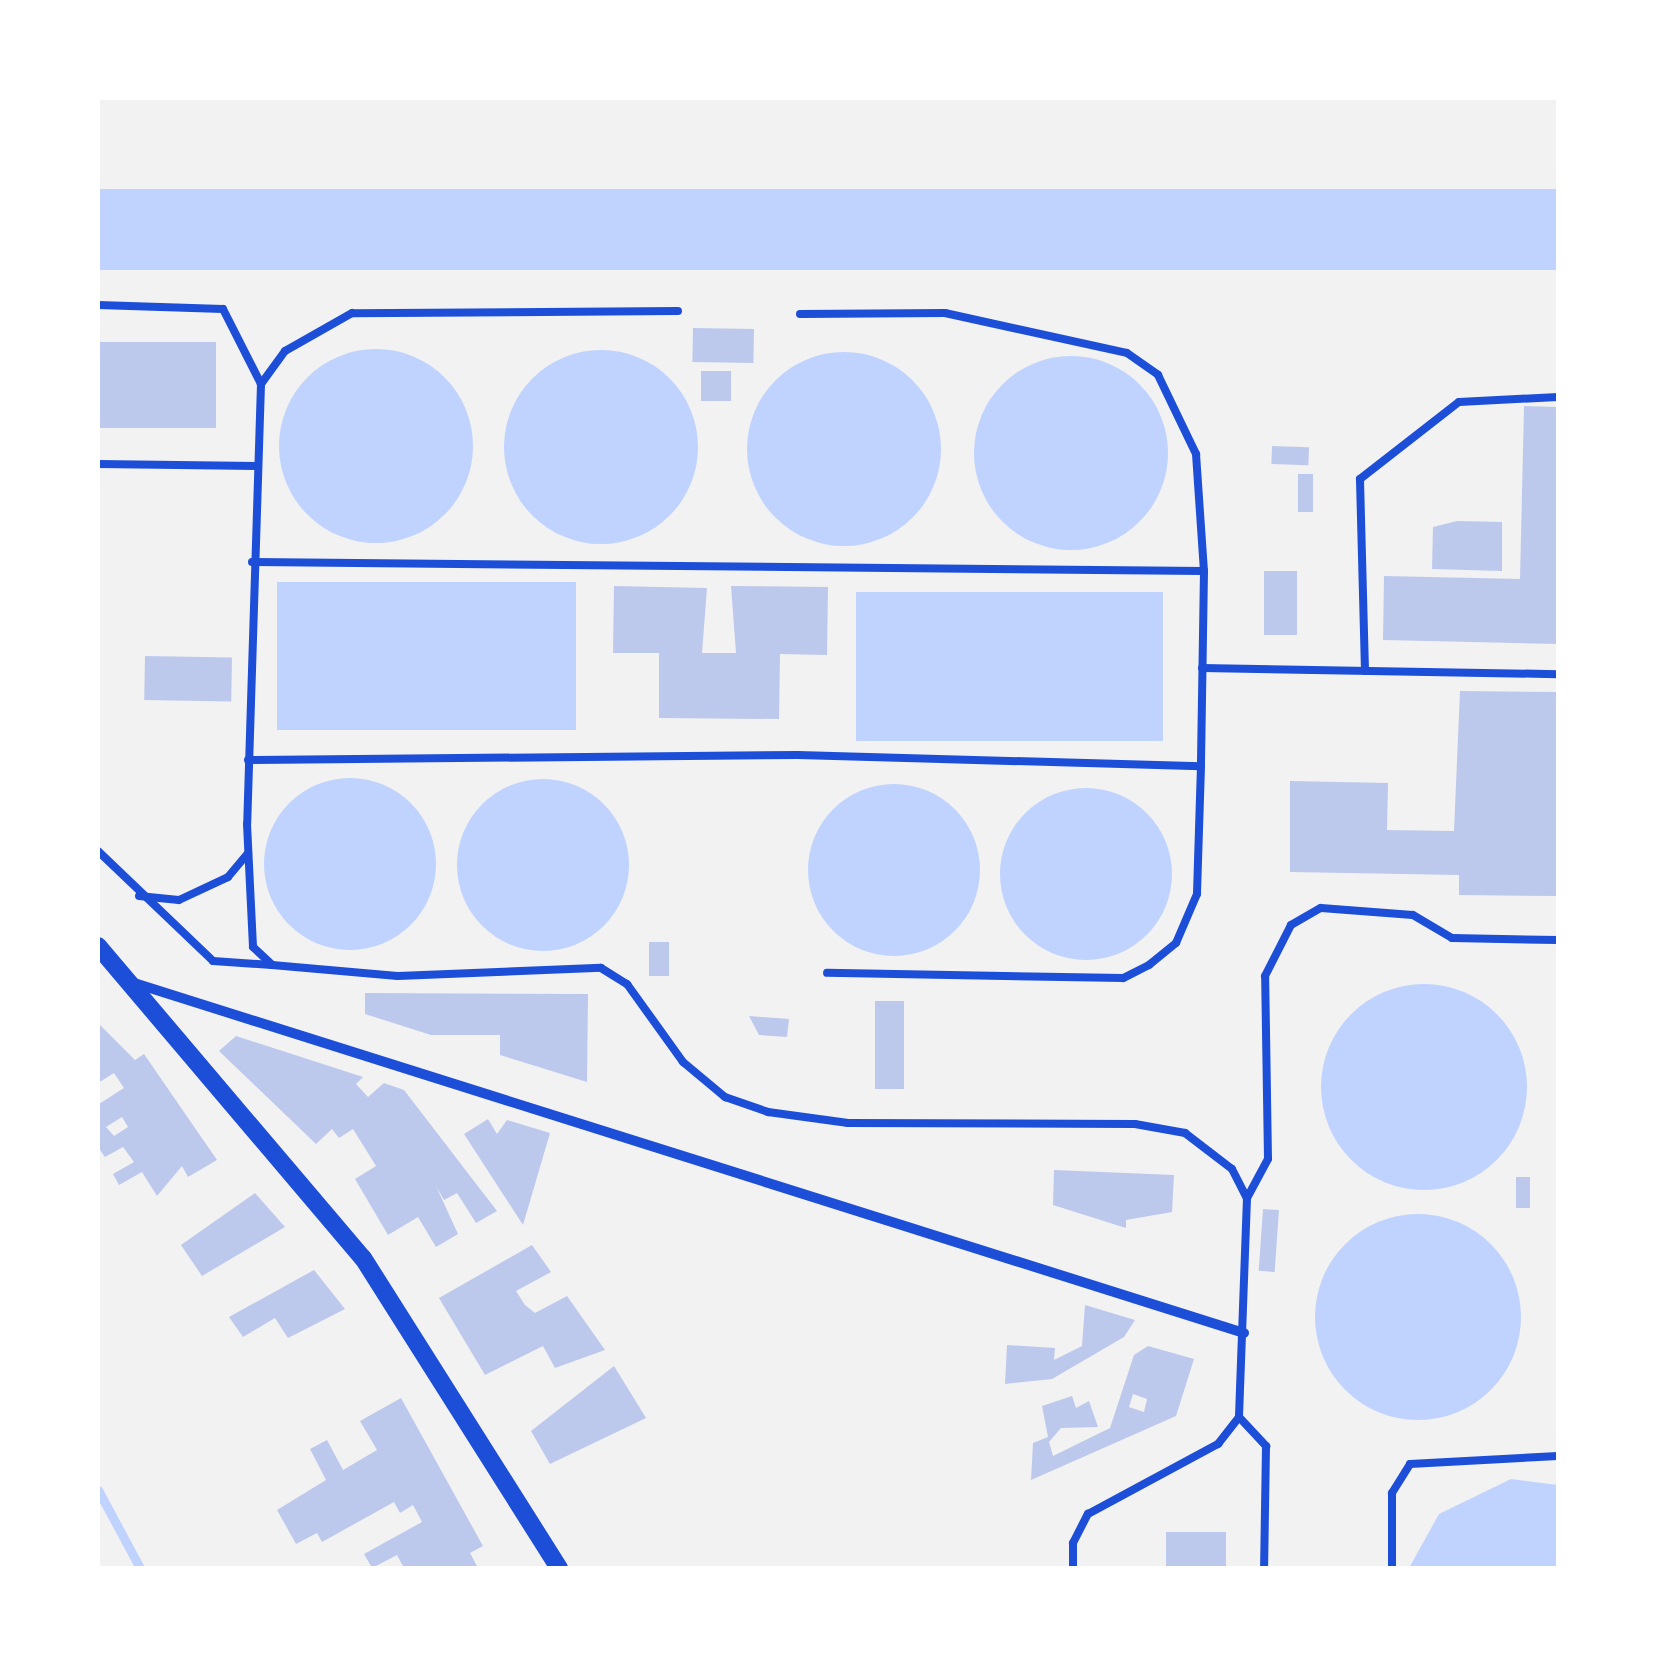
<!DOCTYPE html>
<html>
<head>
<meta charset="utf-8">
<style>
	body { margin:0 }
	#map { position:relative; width:1656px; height:1666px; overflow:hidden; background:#f2f2f2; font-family:Poppins,sans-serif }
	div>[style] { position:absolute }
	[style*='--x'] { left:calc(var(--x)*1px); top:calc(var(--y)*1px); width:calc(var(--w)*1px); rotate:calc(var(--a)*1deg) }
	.water>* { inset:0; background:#bfd3fe; transform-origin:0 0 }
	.round { border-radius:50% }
	.stream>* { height:9px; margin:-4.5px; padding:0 4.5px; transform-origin:4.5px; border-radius:4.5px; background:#bfd3fe }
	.building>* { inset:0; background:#bdc9ec; transform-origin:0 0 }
	.service>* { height:8px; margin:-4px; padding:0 4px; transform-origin:4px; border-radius:4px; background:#1d4ed8 }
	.minor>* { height:10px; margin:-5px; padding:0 5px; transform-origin:5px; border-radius:5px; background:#1d4ed8 }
	.tertiary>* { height:18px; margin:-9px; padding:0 9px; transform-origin:9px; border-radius:9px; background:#1d4ed8 }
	span { translate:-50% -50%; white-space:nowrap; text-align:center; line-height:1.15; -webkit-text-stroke:10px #fff; paint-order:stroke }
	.frame { position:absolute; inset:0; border:100px solid #fff; pointer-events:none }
</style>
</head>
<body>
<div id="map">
	<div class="water">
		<i style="left:98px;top:189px;width:1460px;height:81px"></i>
		<i class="round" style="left:279px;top:349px;width:194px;height:194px"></i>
		<i class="round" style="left:504px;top:350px;width:194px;height:194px"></i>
		<i class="round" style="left:747px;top:352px;width:194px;height:194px"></i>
		<i class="round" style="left:974px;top:356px;width:194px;height:194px"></i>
		<i style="left:277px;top:582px;width:299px;height:148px"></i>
		<i style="left:856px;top:592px;width:307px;height:149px"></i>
		<i class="round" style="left:264px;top:778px;width:172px;height:172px"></i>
		<i class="round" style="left:457px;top:779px;width:172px;height:172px"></i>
		<i class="round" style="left:808px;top:784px;width:172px;height:172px"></i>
		<i class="round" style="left:1000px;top:788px;width:172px;height:172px"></i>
		<i class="round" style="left:1321px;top:984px;width:206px;height:206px"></i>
		<i class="round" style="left:1315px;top:1214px;width:206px;height:206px"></i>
		<i style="clip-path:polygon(1511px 1479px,1558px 1485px,1558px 1568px,1409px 1568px,1439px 1514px)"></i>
	</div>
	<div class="stream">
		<i style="--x:98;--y:1490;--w:89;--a:61.7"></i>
	</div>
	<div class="building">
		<i style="left:693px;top:328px;width:61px;height:34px;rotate:1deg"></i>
		<i style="left:98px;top:342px;width:118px;height:86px"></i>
		<i style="left:701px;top:371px;width:30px;height:30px"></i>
		<i style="clip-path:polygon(1524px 406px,1558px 407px,1558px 644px,1383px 640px,1384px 576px,1520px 579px)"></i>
		<i style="left:1272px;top:446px;width:37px;height:18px;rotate:2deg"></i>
		<i style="left:1298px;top:474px;width:15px;height:38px"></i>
		<i style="clip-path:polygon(1457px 521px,1502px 522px,1502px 571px,1432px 569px,1433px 527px)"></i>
		<i style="left:1264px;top:571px;width:33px;height:64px"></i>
		<i style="clip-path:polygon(614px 586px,707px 588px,702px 653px,736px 653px,731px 586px,828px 587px,827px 655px,780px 654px,779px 719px,659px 718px,659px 653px,613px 653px)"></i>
		<i style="left:145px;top:656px;width:87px;height:44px;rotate:1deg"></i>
		<i style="clip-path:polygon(1460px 691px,1558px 692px,1558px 896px,1459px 895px,1459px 875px,1290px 872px,1290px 781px,1388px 783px,1387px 830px,1454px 831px)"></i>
		<i style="left:649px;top:942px;width:20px;height:34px"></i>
		<i style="clip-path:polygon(365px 993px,588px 994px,587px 1082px,500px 1055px,500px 1035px,431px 1035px,365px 1014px)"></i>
		<i style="left:875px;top:1001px;width:29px;height:88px"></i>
		<i style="clip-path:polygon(749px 1016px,789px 1019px,787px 1037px,759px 1035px)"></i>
		<i style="clip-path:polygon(evenodd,98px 1023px,135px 1060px,144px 1054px,217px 1160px,188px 1177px,182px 1166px,157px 1196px,142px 1172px,119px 1185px,113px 1174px,134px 1162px,123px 1147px,105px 1157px,98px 1147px,99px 1104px,124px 1088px,114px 1073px,98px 1083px,98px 1023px,122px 1117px,128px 1127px,114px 1136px,106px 1127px,122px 1117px)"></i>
		<i style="clip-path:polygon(236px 1036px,363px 1077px,356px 1084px,368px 1097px,384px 1083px,404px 1090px,497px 1211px,476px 1223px,457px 1193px,444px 1200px,436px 1186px,458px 1234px,436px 1247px,418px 1217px,388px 1235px,355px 1179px,376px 1166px,353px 1129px,339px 1138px,332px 1129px,316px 1144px,219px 1051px)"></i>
		<i style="clip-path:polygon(488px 1119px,497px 1134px,507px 1120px,550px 1133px,523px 1225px,464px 1134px)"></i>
		<i style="clip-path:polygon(1054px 1170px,1174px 1175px,1172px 1212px,1126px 1220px,1126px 1228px,1053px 1205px)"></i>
		<i style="left:1516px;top:1177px;width:14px;height:31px"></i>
		<i style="clip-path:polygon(255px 1193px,285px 1227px,202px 1276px,181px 1245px)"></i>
		<i style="left:1263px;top:1209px;width:16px;height:62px;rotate:4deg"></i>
		<i style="clip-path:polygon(532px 1245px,551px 1272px,516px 1291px,525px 1305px,535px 1313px,567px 1296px,605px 1350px,555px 1368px,543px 1346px,485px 1375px,439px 1298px)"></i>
		<i style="clip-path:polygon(314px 1270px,345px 1309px,288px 1338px,275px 1318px,243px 1337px,229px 1317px)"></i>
		<i style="clip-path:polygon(1085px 1305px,1135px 1320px,1124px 1337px,1052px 1379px,1005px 1384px,1007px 1345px,1055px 1348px,1054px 1360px,1082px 1346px)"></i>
		<i style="clip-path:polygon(evenodd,1148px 1346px,1194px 1359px,1176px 1416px,1031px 1480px,1033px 1443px,1048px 1437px,1042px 1406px,1072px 1396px,1076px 1408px,1089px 1401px,1098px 1427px,1061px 1428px,1049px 1442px,1053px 1456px,1110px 1428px,1134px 1355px,1148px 1346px,1133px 1394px,1147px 1399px,1144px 1412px,1129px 1407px,1133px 1394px)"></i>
		<i style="clip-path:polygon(614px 1366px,646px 1418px,550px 1464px,531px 1431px)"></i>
		<i style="clip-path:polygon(401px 1398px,483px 1546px,470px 1553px,478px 1568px,404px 1568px,397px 1555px,372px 1568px,364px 1554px,422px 1522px,413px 1505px,400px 1513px,394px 1502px,322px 1542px,317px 1533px,296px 1544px,277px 1510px,326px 1480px,310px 1449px,327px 1440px,343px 1470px,377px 1450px,360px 1421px)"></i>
		<i style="left:1166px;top:1532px;width:60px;height:36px"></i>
	</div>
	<div class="service">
		<i style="--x:98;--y:305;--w:125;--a:1.8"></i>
		<i style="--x:223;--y:309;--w:84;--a:63.1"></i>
		<i style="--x:678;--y:311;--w:326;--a:179.6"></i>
		<i style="--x:352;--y:313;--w:77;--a:150.4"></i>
		<i style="--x:285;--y:351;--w:41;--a:126"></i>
		<i style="--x:261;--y:384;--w:440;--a:91.8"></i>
		<i style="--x:247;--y:824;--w:123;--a:87.2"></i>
		<i style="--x:253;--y:947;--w:26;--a:43"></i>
		<i style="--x:272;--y:965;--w:126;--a:5"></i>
		<i style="--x:398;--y:976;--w:203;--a:-2.3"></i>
		<i style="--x:601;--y:968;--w:31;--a:32"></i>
		<i style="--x:627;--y:984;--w:96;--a:54.3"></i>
		<i style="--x:683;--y:1062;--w:55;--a:39.8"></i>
		<i style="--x:725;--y:1097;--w:46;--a:19.2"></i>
		<i style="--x:768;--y:1112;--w:81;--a:7.8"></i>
		<i style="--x:848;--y:1123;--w:287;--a:0.2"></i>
		<i style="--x:1135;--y:1124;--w:51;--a:10.2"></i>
		<i style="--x:1185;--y:1133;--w:59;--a:37.5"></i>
		<i style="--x:1232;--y:1169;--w:33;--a:63"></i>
		<i style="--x:1247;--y:1198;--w:219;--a:92.1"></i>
		<i style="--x:1239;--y:1417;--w:40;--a:47"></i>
		<i style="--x:1266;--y:1446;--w:122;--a:90.9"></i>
		<i style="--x:800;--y:314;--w:145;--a:-0.4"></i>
		<i style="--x:945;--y:313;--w:186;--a:12.4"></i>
		<i style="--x:1127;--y:353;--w:38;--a:35"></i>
		<i style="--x:1158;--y:375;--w:88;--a:64.3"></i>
		<i style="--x:1196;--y:454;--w:117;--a:86.1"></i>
		<i style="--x:98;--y:464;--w:158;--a:0.7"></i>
		<i style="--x:252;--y:562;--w:952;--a:0.54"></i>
		<i style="--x:1204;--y:571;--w:195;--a:90.9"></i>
		<i style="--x:1202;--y:668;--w:356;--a:1"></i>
		<i style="--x:1365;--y:671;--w:192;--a:-91.5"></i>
		<i style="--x:1360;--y:479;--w:125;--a:-37.9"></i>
		<i style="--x:1459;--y:402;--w:99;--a:-2.9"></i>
		<i style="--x:248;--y:760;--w:550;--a:-0.52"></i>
		<i style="--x:798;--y:755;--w:403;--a:1.6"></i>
		<i style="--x:1201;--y:766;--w:128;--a:91.8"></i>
		<i style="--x:1197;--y:894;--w:53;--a:113.2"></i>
		<i style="--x:1176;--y:943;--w:35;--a:141"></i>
		<i style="--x:1149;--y:965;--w:29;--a:153"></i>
		<i style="--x:1123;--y:978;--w:296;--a:-179"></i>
		<i style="--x:98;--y:851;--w:159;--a:43.7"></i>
		<i style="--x:213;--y:961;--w:59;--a:3.9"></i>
		<i style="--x:139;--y:896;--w:40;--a:5.7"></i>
		<i style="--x:179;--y:900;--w:54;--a:-25.1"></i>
		<i style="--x:228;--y:877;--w:31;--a:-50"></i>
		<i style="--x:1247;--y:1198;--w:44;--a:-61.7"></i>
		<i style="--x:1268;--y:1159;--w:183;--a:-90.9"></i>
		<i style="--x:1265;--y:976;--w:57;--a:-63"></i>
		<i style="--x:1291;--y:925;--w:34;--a:-30"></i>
		<i style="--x:1321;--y:908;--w:92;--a:4.4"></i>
		<i style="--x:1413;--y:915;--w:45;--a:30.5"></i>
		<i style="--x:1452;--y:938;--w:106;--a:1.1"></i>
		<i style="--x:1073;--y:1568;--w:25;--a:-90"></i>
		<i style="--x:1073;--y:1543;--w:33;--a:-63"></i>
		<i style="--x:1088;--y:1514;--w:148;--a:-28.3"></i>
		<i style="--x:1218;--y:1444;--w:34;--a:-52"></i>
		<i style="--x:1392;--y:1568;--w:75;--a:-90"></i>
		<i style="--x:1392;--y:1493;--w:34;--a:-58"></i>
		<i style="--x:1410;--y:1464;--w:148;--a:-3.1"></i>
	</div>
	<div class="minor">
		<i style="--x:131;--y:982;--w:1167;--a:17.5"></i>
	</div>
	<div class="tertiary">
		<i style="--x:98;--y:946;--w:409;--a:49.7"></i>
		<i style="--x:363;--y:1258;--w:367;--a:57.7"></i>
	</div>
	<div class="frame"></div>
</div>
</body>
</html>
